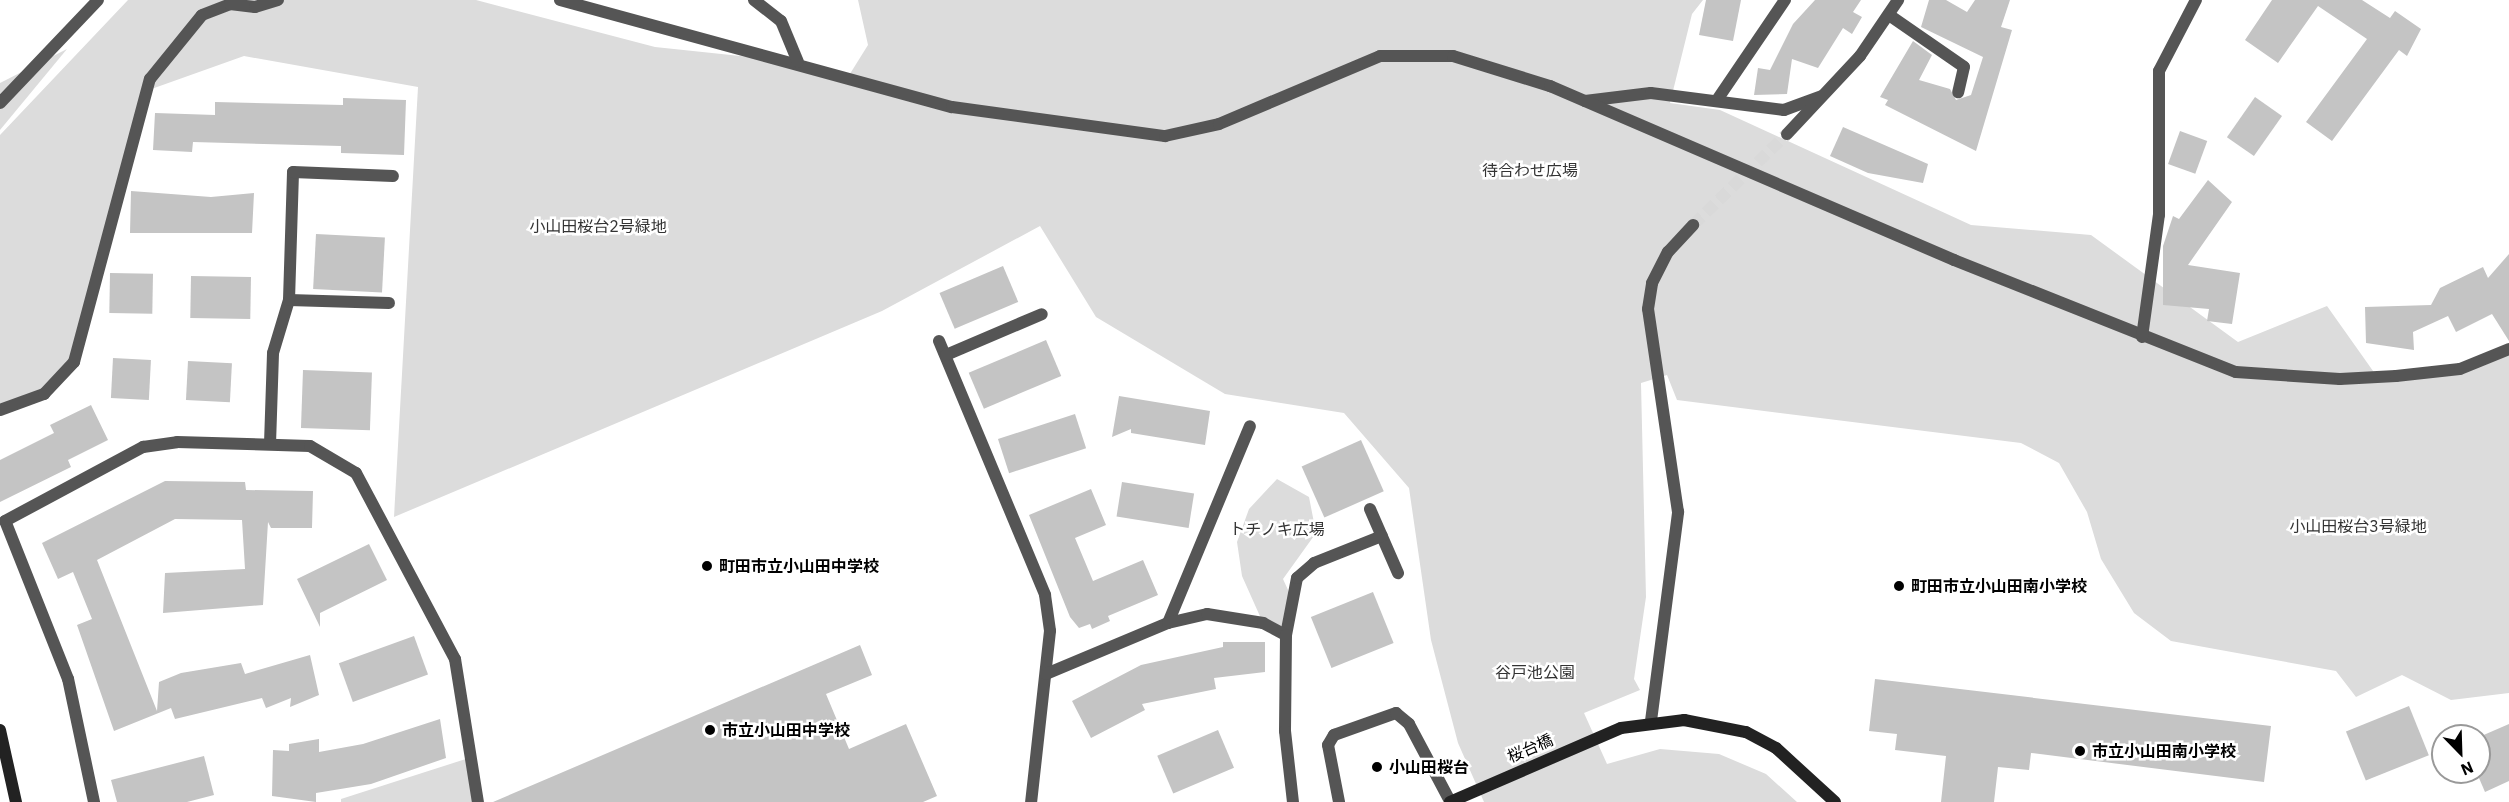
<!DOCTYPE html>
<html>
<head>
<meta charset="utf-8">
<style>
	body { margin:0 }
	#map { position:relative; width:2509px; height:802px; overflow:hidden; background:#fff; font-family:"IBM Plex Sans","Noto Sans JP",sans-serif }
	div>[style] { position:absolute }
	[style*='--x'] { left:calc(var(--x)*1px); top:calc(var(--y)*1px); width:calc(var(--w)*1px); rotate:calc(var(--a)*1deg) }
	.green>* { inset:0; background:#dcdcdc }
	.building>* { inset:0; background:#c4c4c4; transform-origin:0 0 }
	.street-tunnel>* { height:12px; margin-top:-6px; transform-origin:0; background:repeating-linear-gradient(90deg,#d9d9d9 0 12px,transparent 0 18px) }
	.lane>* { height:12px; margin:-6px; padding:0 6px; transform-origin:6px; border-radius:6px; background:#555 }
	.street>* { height:12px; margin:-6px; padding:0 6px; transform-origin:6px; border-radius:6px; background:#555 }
	.secondary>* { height:12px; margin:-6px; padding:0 6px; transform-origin:6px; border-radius:6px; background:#222 }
	.dots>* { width:16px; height:16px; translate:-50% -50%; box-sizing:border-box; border:3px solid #fff; border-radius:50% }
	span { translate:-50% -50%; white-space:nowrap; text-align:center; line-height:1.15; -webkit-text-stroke:5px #fff; paint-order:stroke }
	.park-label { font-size:16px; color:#333 }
	.poi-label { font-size:16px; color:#000; font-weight:700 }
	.left { translate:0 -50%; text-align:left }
	.street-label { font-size:16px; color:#000 }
	.north { position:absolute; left:2431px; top:724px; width:60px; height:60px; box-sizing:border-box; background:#fff; border:2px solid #999; border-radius:50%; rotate:157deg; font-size:16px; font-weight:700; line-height:24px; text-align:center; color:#000 }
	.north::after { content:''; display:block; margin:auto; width:21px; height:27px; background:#000; clip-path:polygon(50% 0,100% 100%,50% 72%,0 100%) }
</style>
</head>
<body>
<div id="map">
	<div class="green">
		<i style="clip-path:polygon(128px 0,476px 0,655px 47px,798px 62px,848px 77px,868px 45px,858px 0,1703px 0,1692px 14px,1670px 103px,1720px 110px,1971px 225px,2091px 235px,2238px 342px,2327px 306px,2378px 378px,2441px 371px,2509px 349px,2509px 693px,2451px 700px,2402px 675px,2356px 697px,2336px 671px,2171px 641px,2134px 613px,2101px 559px,2087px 512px,2059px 463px,2021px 443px,1677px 400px,1667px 375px,1641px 383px,1646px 597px,1634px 679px,1640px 690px,1584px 713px,1607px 764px,1660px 749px,1719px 754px,1766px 774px,1797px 802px,1484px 802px,1458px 743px,1431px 640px,1409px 488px,1344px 413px,1225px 394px,1096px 317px,1040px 226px,882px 311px,394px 517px,418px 87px,244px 56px,143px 92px,82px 332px,57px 384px,0 410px,0 135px)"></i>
		<i style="clip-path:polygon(67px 49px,0 130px,0 83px)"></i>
		<i style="clip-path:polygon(1277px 479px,1309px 497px,1316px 533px,1283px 579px,1294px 603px,1286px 635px,1263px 623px,1242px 576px,1237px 542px,1249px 509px)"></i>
		<i style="clip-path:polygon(472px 757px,478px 802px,341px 802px,341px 799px)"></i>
	</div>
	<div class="building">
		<i style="clip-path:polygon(1706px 0,1741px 0,1733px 41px,1699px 35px)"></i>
		<i style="clip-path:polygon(1815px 0,1861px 0,1853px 12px,1862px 17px,1852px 34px,1843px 28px,1818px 68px,1792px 59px,1787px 94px,1754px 95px,1758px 68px,1770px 70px,1793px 24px)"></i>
		<i style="clip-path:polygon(1929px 0,1946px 0,1967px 12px,1975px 0,2010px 0,2001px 27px,2012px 30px,1976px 151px,1885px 105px,1888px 100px,1880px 97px,1913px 41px,1932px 55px,1919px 80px,1950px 89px,1956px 100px,1971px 95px,1983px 57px,1921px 27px)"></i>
		<i style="clip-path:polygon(2272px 0,2362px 0,2390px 18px,2395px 11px,2421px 29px,2407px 56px,2399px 50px,2332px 141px,2306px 122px,2367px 39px,2318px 6px,2278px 63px,2245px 40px)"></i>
		<i style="left:2255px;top:97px;width:33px;height:49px;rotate:35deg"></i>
		<i style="clip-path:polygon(343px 98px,406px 100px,404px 155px,341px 153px,341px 146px,193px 142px,192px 152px,153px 150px,155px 113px,215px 115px,215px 102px,343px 105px)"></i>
		<i style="clip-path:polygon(1843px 127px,1928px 164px,1923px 183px,1868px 173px,1830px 156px)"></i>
		<i style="left:2180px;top:131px;width:29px;height:35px;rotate:20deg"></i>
		<i style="clip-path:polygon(2208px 180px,2232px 202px,2188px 265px,2240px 273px,2232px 324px,2207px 321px,2209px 309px,2163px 305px,2163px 246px,2173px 216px,2179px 219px)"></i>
		<i style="clip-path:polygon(131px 191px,211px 197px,254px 193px,252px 233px,130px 233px)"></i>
		<i style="left:316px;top:234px;width:69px;height:55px;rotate:3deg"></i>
		<i style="clip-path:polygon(2509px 254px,2509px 341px,2492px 314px,2456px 332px,2448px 316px,2413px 332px,2414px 350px,2366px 343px,2365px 307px,2431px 305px,2440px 288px,2483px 267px,2488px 278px)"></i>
		<i style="left:1003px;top:266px;width:39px;height:69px;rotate:67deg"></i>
		<i style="left:110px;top:273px;width:43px;height:40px;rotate:1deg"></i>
		<i style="left:191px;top:276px;width:60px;height:42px;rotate:1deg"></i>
		<i style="left:1046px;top:340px;width:39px;height:84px;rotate:67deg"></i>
		<i style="left:113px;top:358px;width:38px;height:40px;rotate:3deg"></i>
		<i style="left:188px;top:361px;width:44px;height:39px;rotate:3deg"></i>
		<i style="left:303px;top:370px;width:69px;height:58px;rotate:2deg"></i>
		<i style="clip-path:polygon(1119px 396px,1210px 411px,1205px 445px,1131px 433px,1131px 429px,1112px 437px)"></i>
		<i style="clip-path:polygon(91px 405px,108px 440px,68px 460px,71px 467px,0 502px,0 460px,54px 433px,50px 425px)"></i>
		<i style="left:1075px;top:414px;width:36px;height:81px;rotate:72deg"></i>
		<i style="left:1361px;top:440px;width:56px;height:65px;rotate:66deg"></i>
		<i style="clip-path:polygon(165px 481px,245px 482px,246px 490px,313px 491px,312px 528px,271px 528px,268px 522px,263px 605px,163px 613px,165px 573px,245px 569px,242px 520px,175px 519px,97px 560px,157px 711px,159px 682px,181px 673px,241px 663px,245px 674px,310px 655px,319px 695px,290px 707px,291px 698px,266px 708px,262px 698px,175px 719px,171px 708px,114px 731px,77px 625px,92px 619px,73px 572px,58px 579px,42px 543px)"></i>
		<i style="left:1122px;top:482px;width:73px;height:35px;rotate:9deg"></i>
		<i style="clip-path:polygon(1091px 489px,1106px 525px,1075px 538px,1093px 581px,1143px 560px,1158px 595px,1108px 616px,1110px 621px,1092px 629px,1090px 624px,1079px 628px,1070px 617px,1029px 515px)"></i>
		<i style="clip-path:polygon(369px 544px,387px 580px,320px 613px,320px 627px,297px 579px)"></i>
		<i style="left:1373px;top:592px;width:55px;height:67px;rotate:68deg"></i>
		<i style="left:414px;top:636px;width:41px;height:80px;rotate:70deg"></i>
		<i style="clip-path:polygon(1223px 642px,1265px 642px,1265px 672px,1214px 678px,1216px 689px,1142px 704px,1145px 710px,1091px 738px,1072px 701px,1141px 665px,1223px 647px)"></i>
		<i style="clip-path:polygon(860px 645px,872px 675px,826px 694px,849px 749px,906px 724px,937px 796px,923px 802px,493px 802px)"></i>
		<i style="clip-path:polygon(1875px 679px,2271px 726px,2264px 782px,2031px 753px,2029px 770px,1998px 767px,1994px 802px,1941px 802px,1946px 756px,1895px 750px,1897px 734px,1869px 731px)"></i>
		<i style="left:2409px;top:706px;width:53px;height:68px;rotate:68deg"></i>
		<i style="clip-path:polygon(440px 719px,446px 758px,371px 784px,316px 793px,316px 802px,272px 796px,273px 750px,289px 751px,289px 744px,319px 739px,319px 752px,363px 744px)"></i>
		<i style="clip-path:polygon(2509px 724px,2509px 781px,2485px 792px,2479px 778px,2479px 737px)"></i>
		<i style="left:1218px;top:730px;width:41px;height:66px;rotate:67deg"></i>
		<i style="clip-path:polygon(204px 756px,214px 795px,187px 802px,117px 802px,111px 780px)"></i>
	</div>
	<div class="street-tunnel">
		<i style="--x:1693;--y:225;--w:131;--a:-44.1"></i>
	</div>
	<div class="lane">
		<i style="--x:1889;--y:15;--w:91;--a:34.7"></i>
		<i style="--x:1964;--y:67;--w:26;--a:103"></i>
		<i style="--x:1717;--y:100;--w:121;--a:-55.8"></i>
		<i style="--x:1585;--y:101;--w:66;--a:-6.9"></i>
		<i style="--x:1651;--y:93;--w:134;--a:7.3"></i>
		<i style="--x:1784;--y:110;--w:40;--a:-20.2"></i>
		<i style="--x:289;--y:300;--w:100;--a:1.7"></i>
		<i style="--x:939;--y:341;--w:275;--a:67.3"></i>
		<i style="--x:1045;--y:595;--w:36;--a:82"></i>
		<i style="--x:1050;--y:631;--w:172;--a:96.3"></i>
		<i style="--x:946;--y:355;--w:104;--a:-23.1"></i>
		<i style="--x:270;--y:444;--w:91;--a:-88.1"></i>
		<i style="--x:273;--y:353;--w:55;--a:-73.2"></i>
		<i style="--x:289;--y:300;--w:128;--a:-88.2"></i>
		<i style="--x:293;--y:172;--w:100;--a:2.3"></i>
		<i style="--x:1370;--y:509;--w:70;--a:66.4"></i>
		<i style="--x:1168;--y:623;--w:213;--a:-67.4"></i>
		<i style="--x:1286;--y:635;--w:58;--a:-79.1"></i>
		<i style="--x:1297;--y:578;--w:23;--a:-41"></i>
		<i style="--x:1314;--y:563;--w:73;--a:-21.7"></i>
		<i style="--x:1046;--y:674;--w:132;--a:-22.7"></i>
		<i style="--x:1168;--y:623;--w:40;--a:-13"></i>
		<i style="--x:1207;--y:614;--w:57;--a:9.1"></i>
		<i style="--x:1263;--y:623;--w:26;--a:28"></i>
		<i style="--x:1286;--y:635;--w:96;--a:90.6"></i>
		<i style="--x:1285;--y:731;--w:71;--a:83.6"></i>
		<i style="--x:94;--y:802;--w:126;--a:-101.9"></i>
		<i style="--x:68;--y:679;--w:170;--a:-111.7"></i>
		<i style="--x:5;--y:521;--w:157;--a:-28.2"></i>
		<i style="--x:143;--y:447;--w:34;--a:-8"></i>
		<i style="--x:177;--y:442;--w:133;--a:1.7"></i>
		<i style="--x:310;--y:446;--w:53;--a:30.4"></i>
		<i style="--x:356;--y:473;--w:211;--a:62"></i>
		<i style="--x:455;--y:659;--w:145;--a:80.9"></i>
		<i style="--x:1339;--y:802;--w:58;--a:-100.9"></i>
		<i style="--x:1328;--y:745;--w:12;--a:-59"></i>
		<i style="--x:1334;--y:735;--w:66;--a:-19.5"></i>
		<i style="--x:1396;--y:713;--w:17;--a:40"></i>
		<i style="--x:1409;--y:724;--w:87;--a:62"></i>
	</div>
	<div class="street">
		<i style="--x:560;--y:0;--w:406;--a:15.3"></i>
		<i style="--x:952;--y:107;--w:215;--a:7.8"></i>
		<i style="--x:1165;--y:136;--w:55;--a:-12.5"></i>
		<i style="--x:1219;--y:124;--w:175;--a:-22.9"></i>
		<i style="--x:1380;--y:56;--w:73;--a:0"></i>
		<i style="--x:1453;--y:56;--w:102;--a:17.2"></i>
		<i style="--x:1550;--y:86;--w:440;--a:23.3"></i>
		<i style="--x:1954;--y:260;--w:303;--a:21.7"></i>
		<i style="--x:2236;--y:372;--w:104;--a:3.9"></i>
		<i style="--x:2340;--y:379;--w:56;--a:-3.1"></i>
		<i style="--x:2396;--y:376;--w:64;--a:-6.2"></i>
		<i style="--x:2460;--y:369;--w:53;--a:-22.2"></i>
		<i style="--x:754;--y:0;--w:34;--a:38"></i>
		<i style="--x:781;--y:21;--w:44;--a:67.5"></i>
		<i style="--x:0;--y:103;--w:142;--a:-46.4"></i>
		<i style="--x:1787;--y:134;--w:107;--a:-46.9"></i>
		<i style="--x:1860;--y:56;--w:68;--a:-55.8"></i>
		<i style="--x:2142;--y:337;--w:123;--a:-82.1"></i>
		<i style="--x:2159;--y:215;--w:144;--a:-90"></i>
		<i style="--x:2159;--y:71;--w:80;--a:-62.5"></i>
		<i style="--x:0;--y:410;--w:47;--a:-20"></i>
		<i style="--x:44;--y:394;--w:44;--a:-46.8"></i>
		<i style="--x:74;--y:362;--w:293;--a:-75"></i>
		<i style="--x:150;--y:79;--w:82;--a:-50.9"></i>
		<i style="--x:202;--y:15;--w:30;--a:-21"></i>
		<i style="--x:230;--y:4;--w:25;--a:7"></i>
		<i style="--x:255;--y:7;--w:24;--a:-17"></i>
		<i style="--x:1651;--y:721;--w:211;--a:-82.6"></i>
		<i style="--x:1678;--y:512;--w:205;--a:-98.4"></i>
		<i style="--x:1648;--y:309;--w:26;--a:-81"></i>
		<i style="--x:1652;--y:283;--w:35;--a:-63"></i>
		<i style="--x:1668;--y:252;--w:37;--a:-47"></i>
	</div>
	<div class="secondary">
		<i style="--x:0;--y:730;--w:74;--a:77.5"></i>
		<i style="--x:1450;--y:802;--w:186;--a:-23.4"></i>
		<i style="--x:1621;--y:728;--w:64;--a:-7.2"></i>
		<i style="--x:1684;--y:720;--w:63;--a:11"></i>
		<i style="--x:1746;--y:732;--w:34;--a:28"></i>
		<i style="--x:1776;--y:748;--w:80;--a:42.5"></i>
	</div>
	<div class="dots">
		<i style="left:707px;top:566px;background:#000"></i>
		<i style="left:1899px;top:586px;background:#000"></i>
		<i style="left:710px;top:730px;background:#000"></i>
		<i style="left:2080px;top:751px;background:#000"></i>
		<i style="left:1377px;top:767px;background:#000"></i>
	</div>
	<div class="park-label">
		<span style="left:1530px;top:170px">待合わせ広場</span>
		<span style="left:598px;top:226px">小山田桜台2号緑地</span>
		<span style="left:2358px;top:526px">小山田桜台3号緑地</span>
		<span style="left:1277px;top:529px">トチノキ広場</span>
		<span style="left:1535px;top:672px">谷戸池公園</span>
	</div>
	<div class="poi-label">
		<span class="left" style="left:719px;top:566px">町田市立小山田中学校</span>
		<span class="left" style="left:1911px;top:586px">町田市立小山田南小学校</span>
		<span class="left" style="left:722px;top:730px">市立小山田中学校</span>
		<span class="left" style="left:2092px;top:751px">市立小山田南小学校</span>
		<span class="left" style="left:1389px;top:767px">小山田桜台</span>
	</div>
	<div class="street-label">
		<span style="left:1530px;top:748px;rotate:-23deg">桜台橋</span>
	</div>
	<div class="north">N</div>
</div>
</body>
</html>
